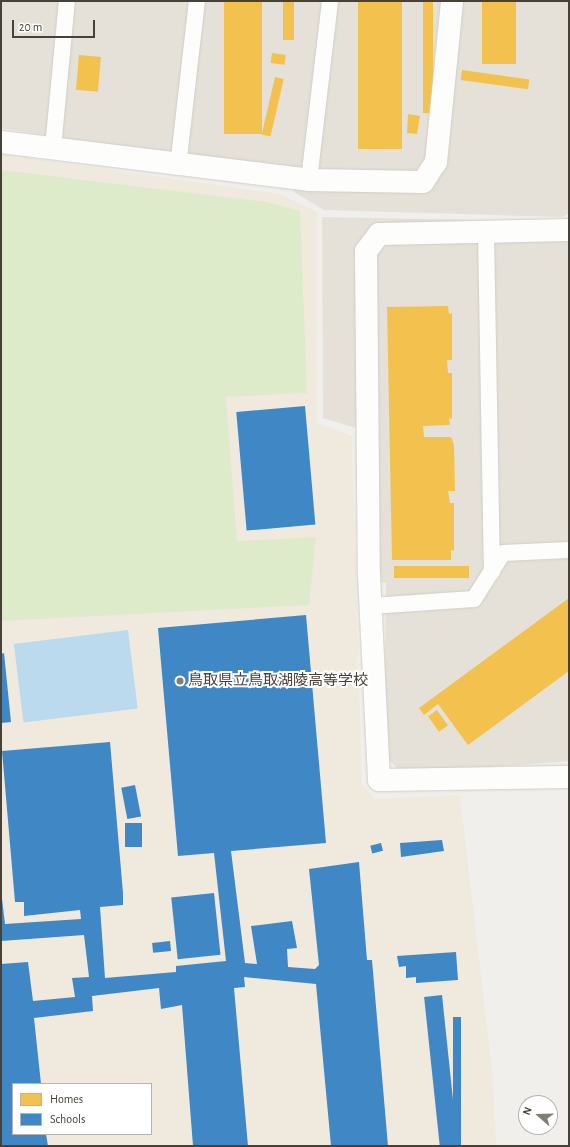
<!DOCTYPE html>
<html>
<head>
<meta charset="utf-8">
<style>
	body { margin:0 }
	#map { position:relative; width:570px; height:1147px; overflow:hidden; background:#f1efeb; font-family:"Alegreya Sans","Noto Sans JP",sans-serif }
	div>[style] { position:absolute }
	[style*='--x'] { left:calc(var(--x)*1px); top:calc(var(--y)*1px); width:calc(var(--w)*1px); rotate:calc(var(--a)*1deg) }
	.residential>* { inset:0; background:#e5e1d8 }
	.education>* { inset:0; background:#efeadd }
	.green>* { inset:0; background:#deebcb }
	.water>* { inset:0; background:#bcdaee; transform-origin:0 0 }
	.homes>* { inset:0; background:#f2c14e; transform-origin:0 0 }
	.schools>* { inset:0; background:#3f88c5; transform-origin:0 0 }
	.roads { filter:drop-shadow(0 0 1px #cfcdc8) drop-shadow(0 0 1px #cfcdc8) }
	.service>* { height:16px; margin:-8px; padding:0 8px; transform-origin:8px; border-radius:8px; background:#fdfdfc }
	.minor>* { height:22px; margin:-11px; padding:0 11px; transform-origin:11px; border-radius:11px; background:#fdfdfc }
	.dots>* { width:11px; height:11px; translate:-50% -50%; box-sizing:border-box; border:2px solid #fff; border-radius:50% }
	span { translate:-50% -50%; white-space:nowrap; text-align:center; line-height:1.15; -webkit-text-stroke:4px #fff; paint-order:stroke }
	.poi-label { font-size:15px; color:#474137 }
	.left { translate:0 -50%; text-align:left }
	.frame { position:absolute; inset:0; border:2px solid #474137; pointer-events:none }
	.legend { position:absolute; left:12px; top:1083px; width:140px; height:52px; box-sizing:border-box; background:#fff; border:1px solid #b5b3af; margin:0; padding:5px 7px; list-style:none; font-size:12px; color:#474137 }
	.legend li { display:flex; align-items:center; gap:8px; height:20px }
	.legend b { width:20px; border:1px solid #b5b3af }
	.north { position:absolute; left:518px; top:1095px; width:40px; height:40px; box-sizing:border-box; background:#fff; border:1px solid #b5b3af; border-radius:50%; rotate:290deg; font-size:11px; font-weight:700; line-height:16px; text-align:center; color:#474137 }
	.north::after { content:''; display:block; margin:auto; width:14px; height:18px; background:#827e76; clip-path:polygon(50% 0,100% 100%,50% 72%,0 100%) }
	.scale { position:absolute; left:12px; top:20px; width:83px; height:18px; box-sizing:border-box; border:2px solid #474137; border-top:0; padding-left:5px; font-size:12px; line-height:14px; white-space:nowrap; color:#474137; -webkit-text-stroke:3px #fff; paint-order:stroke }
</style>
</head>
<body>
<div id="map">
	<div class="residential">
		<i style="clip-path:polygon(1px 1px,569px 1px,569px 213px,563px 217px,324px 210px,294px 192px,289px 166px,150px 152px,1px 128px)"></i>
		<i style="clip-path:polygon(322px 217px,569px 222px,569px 761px,402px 774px,384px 754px,386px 583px,363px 579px,356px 428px,323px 418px)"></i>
	</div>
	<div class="education">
		<i style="clip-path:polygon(evenodd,1px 154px,280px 194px,317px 212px,317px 423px,352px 436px,362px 785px,375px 799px,460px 795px,493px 1079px,496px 1146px,1px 1146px,1px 154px,13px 1084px,151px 1084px,151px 1134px,13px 1134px,13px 1084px)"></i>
	</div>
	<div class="green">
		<i style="clip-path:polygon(1px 170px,267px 202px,300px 211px,307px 393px,226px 397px,237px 541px,316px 537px,309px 605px,1px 621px)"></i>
	</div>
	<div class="water">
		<i style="left:128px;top:630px;width:79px;height:115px;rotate:83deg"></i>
	</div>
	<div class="homes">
		<i style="left:224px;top:1px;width:38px;height:133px"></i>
		<i style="left:283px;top:1px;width:11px;height:39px"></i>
		<i style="left:358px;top:1px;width:44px;height:148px"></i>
		<i style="left:423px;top:1px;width:10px;height:112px"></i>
		<i style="left:482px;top:1px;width:34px;height:63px"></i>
		<i style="left:272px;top:53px;width:14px;height:10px;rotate:8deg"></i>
		<i style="left:79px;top:55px;width:22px;height:35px;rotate:5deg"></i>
		<i style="left:462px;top:70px;width:68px;height:10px;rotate:8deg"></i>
		<i style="left:275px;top:77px;width:9px;height:59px;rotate:13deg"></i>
		<i style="clip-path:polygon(408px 114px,420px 116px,417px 134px,407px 133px)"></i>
		<i style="clip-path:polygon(448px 306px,449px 314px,452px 313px,452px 360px,447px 360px,448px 373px,452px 373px,452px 419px,449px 418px,450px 425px,423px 426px,424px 437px,451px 437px,454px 445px,455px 491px,448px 491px,450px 503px,454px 503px,454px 551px,451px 550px,451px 560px,392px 560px,387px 307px)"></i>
		<i style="left:469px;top:566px;width:12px;height:75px;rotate:90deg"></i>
		<i style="clip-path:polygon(569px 598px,569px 671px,468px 745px,438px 704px,424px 715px,419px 708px)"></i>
		<i style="left:437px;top:710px;width:19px;height:11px;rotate:55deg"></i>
	</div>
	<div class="schools">
		<i style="left:305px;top:406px;width:119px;height:69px;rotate:85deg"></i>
		<i style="clip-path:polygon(306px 615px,326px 843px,231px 851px,245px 963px,257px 964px,251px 926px,292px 921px,297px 948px,287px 949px,288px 967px,315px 969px,319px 965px,309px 869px,359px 862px,367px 960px,372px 960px,388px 1146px,331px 1146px,316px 984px,244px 977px,245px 987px,234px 988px,248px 1146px,193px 1146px,182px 1005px,161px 1009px,159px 988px,92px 996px,93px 1011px,34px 1018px,41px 1084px,13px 1084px,13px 1134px,46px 1134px,48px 1146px,1px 1146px,1px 964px,28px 962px,33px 1001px,75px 997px,72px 978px,89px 977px,84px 935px,1px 941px,1px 890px,5px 924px,81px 919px,80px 910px,24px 916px,24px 902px,15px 902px,2px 751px,110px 742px,123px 893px,123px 905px,100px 907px,105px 978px,176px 972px,176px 966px,226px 961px,214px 853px,178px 856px,158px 628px)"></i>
		<i style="clip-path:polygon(4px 653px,11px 722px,1px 723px,1px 654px)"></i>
		<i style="left:135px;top:785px;width:32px;height:14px;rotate:79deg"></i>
		<i style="left:142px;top:823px;width:24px;height:17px;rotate:90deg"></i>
		<i style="clip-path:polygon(442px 840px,444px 851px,401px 857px,400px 843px)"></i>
		<i style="left:381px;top:843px;width:8px;height:11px;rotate:76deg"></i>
		<i style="left:214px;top:893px;width:62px;height:43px;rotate:84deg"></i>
		<i style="left:170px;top:941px;width:10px;height:18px;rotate:84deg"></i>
		<i style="clip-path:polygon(456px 952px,458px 980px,416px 983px,416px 977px,406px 978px,406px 966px,399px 967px,397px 956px)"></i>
		<i style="left:442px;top:995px;width:152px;height:18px;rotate:84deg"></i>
		<i style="left:453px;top:1017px;width:8px;height:130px"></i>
	</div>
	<div class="roads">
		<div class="service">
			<i style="--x:53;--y:148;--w:148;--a:-84.6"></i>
			<i style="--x:178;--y:167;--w:167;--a:-83.5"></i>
			<i style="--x:309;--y:180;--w:180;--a:-83.3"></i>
			<i style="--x:486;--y:232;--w:340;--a:89"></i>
			<i style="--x:371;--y:606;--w:103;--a:-3.9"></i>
			<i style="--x:474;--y:599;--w:54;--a:-57.8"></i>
			<i style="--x:503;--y:553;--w:66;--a:-2.6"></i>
		</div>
		<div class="minor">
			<i style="--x:1;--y:142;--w:310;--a:7"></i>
			<i style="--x:309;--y:180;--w:114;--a:1"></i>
			<i style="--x:423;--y:182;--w:24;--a:-57"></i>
			<i style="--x:436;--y:162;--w:162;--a:-84.3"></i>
			<i style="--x:569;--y:230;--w:190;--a:178.8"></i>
			<i style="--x:379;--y:234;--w:21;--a:127"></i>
			<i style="--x:366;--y:251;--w:324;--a:89.5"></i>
			<i style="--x:369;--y:575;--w:205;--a:87.2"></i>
			<i style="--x:379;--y:780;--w:190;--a:-0.9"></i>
		</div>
	</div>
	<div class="dots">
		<i style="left:180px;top:681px;background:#827e76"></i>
	</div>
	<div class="poi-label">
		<span class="left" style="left:188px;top:681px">鳥取県立鳥取湖陵高等学校</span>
	</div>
	<div class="frame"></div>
	<ul class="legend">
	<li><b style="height:11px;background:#f2c14e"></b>Homes</li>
	<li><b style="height:11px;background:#3f88c5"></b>Schools</li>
	</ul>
	<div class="north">N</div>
	<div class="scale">20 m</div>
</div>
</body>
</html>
